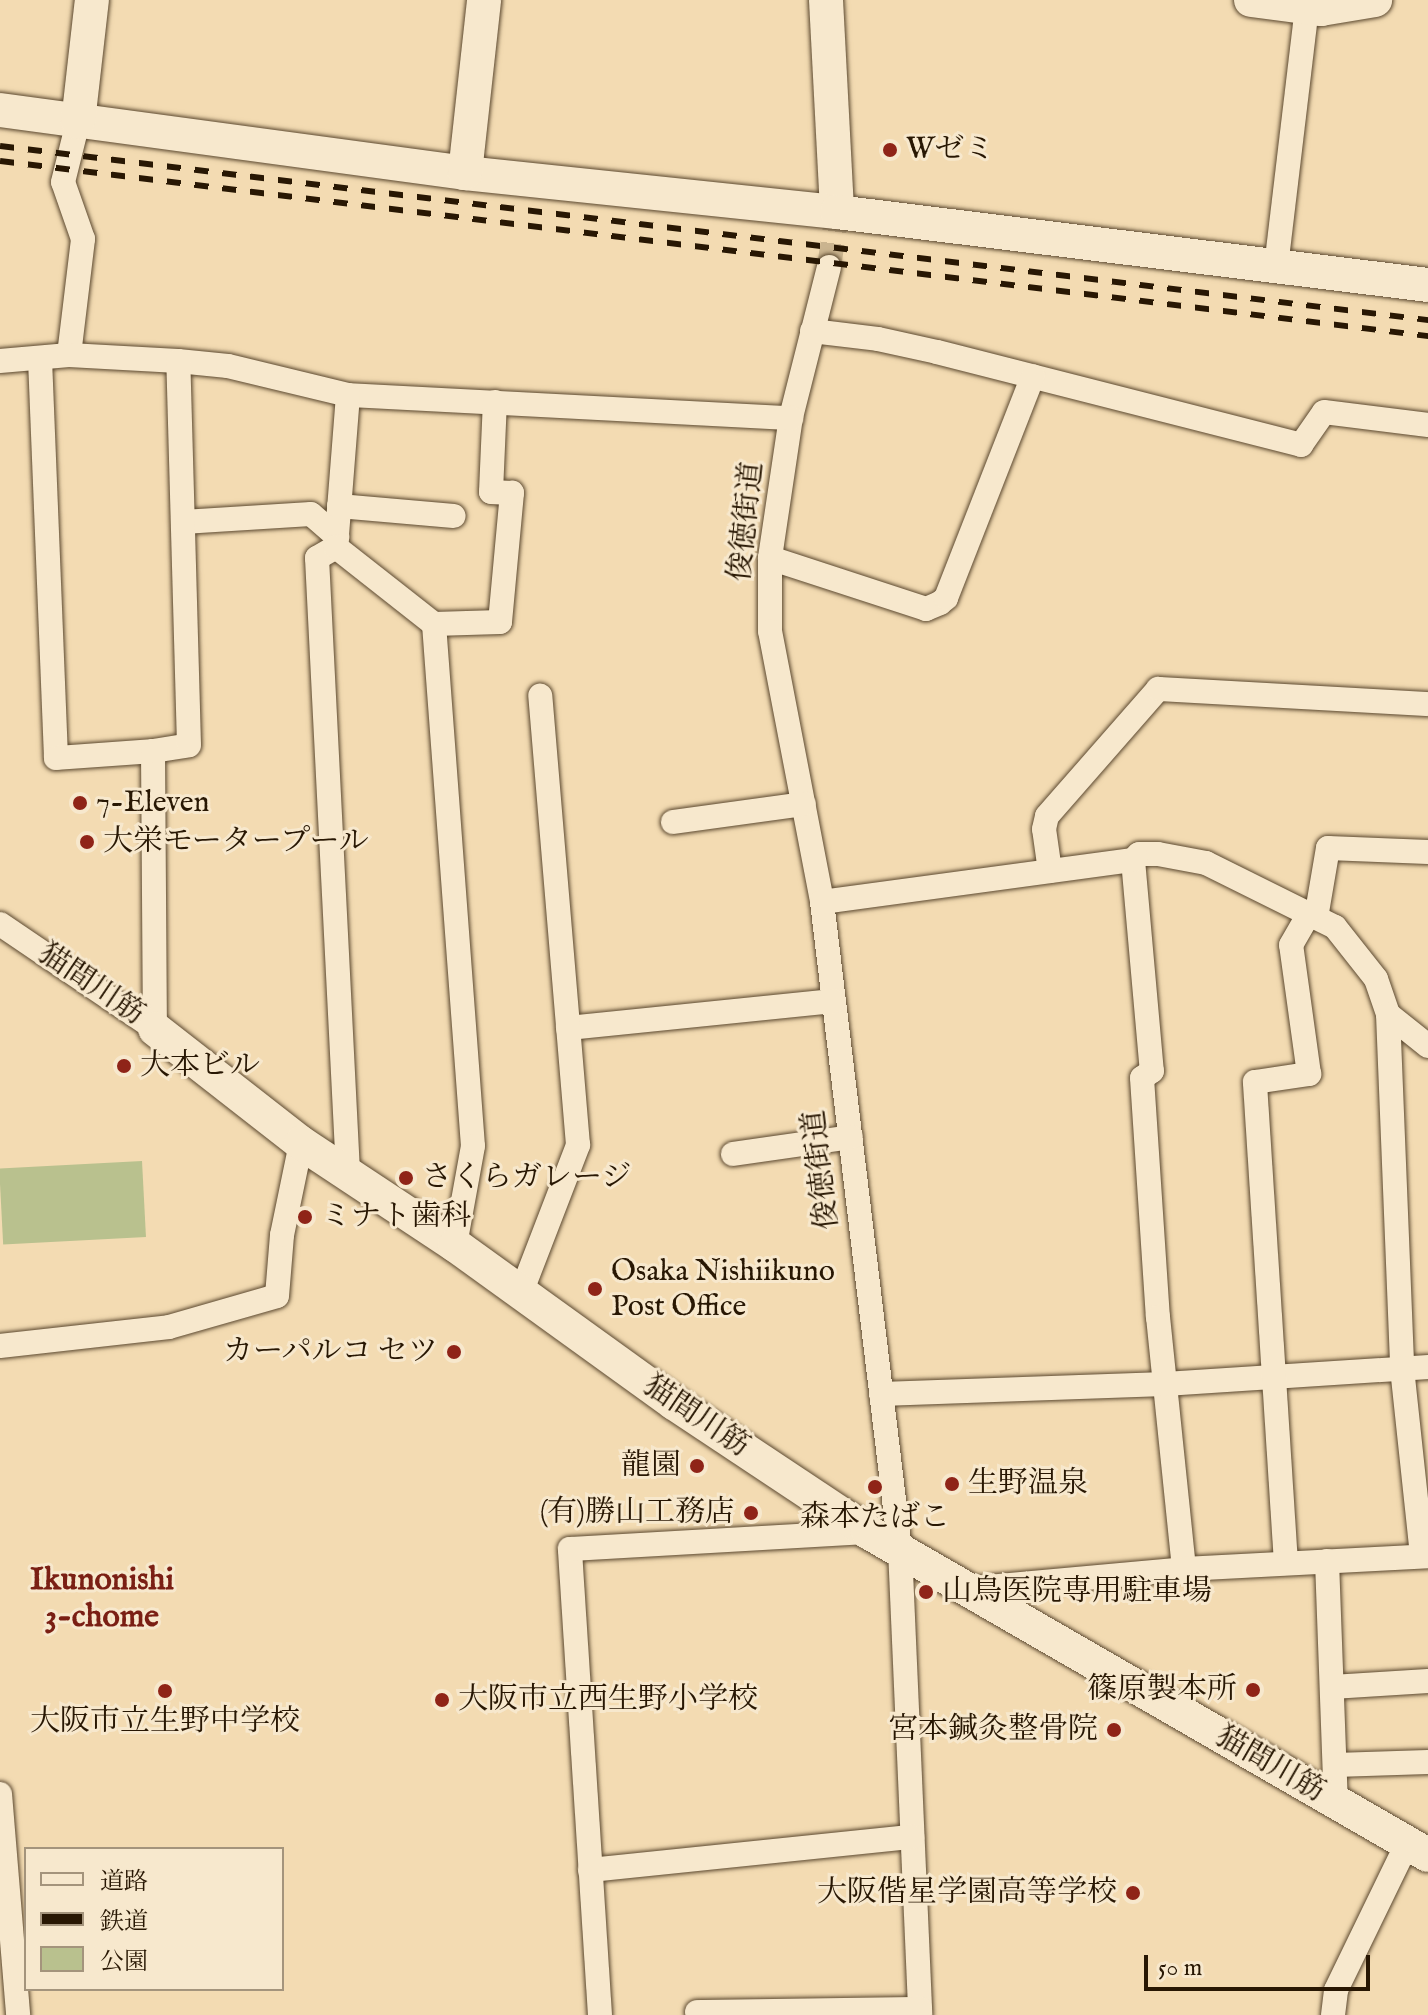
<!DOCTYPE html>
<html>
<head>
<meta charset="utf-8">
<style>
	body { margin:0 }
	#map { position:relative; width:1428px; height:2015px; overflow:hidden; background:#f3dbb2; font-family:"IM FELL English","Noto Serif JP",serif }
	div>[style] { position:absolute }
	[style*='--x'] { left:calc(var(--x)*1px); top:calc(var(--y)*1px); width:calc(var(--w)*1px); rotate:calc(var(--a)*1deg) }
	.green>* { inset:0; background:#b9c18e; transform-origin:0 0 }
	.street-tunnel>* { height:24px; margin-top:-12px; transform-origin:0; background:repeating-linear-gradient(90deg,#cab48f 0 24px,transparent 0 36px) }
	.roads { filter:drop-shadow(0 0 2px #5b482f) drop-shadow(0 0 2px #5b482f) }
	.street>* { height:24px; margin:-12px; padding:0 12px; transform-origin:12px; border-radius:12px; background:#f7e8cd }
	.secondary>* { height:34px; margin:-17px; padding:0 17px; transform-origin:17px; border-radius:17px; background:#f7e8cd }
	.rail>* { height:6px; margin-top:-3px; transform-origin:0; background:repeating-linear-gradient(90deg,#281703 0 14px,transparent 0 28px) }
	.dots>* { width:22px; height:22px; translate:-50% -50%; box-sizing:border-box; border:4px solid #f7e8cd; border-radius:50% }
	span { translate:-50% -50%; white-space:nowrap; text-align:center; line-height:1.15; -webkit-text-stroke:6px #f7e8cd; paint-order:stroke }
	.poi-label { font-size:30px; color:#281703 }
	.left { translate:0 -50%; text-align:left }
	.right { translate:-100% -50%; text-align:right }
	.street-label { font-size:30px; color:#281703 }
	.neighbourhood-label { font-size:32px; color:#7a1f14; font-weight:700 }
	.legend { position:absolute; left:24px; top:1847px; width:260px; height:144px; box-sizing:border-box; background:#f7e8cd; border:2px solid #a4947c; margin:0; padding:10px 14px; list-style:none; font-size:24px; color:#281703 }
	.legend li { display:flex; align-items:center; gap:16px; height:40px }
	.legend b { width:40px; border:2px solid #a4947c }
	.scale { position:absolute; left:1144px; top:1955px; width:226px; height:36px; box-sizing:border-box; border:4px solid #281703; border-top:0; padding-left:10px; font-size:24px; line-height:28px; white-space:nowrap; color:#281703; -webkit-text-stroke:6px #f7e8cd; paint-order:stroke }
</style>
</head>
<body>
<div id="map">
	<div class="green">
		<i style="left:142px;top:1161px;width:76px;height:143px;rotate:87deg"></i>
	</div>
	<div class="street-tunnel">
		<i style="--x:829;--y:267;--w:40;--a:-81.5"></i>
	</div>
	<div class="roads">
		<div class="street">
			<i style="--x:829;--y:267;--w:155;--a:104.2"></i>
			<i style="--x:791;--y:417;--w:143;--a:98.5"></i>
			<i style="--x:770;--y:558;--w:73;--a:90"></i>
			<i style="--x:770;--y:631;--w:276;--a:79.1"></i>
			<i style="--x:822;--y:902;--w:652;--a:83.13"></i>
			<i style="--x:900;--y:1549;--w:466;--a:87.5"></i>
			<i style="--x:1276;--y:267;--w:269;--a:-83.2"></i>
			<i style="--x:812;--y:331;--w:66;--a:6.9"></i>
			<i style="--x:878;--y:339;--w:60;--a:12.4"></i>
			<i style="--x:937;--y:352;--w:376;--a:14.3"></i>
			<i style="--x:1301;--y:445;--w:40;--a:-55.1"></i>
			<i style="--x:1324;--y:412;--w:105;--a:7.1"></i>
			<i style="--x:69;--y:355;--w:117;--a:-83.1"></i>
			<i style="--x:83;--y:239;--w:60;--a:-109.3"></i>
			<i style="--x:63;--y:182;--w:62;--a:-76"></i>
			<i style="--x:40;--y:359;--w:399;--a:87.7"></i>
			<i style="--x:56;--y:758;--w:97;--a:-4.1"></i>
			<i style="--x:153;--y:751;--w:278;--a:89.6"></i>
			<i style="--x:0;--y:361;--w:69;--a:-5"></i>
			<i style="--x:69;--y:355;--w:109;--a:3.2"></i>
			<i style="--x:178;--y:361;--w:50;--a:5.7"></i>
			<i style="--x:228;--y:366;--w:123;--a:13.6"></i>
			<i style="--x:348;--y:395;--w:444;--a:3"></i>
			<i style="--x:348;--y:395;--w:152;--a:94.5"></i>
			<i style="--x:336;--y:547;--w:22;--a:150"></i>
			<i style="--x:317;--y:558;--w:616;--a:87.11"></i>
			<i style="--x:339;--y:506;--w:115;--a:5"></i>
			<i style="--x:183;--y:522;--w:128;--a:-3.6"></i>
			<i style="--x:311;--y:514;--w:35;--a:41"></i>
			<i style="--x:336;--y:547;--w:125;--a:38.2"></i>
			<i style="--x:434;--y:624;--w:523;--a:85.73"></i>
			<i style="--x:473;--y:1146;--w:101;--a:100.3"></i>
			<i style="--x:770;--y:558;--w:164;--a:18.1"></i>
			<i style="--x:926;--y:609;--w:15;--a:-23"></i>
			<i style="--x:940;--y:603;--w:8;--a:-40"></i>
			<i style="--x:946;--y:598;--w:238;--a:-68.6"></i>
			<i style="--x:434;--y:624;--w:66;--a:-1.7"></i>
			<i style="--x:500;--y:622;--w:130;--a:-84.7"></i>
			<i style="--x:512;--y:493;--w:21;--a:-177"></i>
			<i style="--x:491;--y:492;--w:90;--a:-87.5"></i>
			<i style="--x:153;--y:751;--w:36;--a:-9"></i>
			<i style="--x:189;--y:745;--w:384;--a:-91.6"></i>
			<i style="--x:673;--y:822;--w:132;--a:-7.8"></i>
			<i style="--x:1133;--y:860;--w:212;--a:84.9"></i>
			<i style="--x:1152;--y:1071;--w:12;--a:145"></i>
			<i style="--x:1142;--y:1078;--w:240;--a:86.2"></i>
			<i style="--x:1158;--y:1317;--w:253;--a:84.1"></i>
			<i style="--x:1050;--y:871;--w:42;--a:-98.1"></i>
			<i style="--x:1044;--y:829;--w:13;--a:-77"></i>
			<i style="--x:1047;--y:816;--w:169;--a:-48.8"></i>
			<i style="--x:1158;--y:689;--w:270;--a:3.2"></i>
			<i style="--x:822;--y:902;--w:314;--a:-7.7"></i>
			<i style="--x:1133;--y:860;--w:8;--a:-45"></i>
			<i style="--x:1139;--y:854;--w:19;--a:0"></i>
			<i style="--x:1158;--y:854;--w:49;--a:10.6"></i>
			<i style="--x:1206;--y:863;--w:144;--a:26.4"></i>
			<i style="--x:1335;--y:927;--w:66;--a:51.7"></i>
			<i style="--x:1376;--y:979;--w:37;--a:71"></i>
			<i style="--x:1388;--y:1014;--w:354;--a:87.7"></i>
			<i style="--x:1402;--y:1368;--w:189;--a:83.9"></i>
			<i style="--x:1316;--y:918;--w:71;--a:-80.3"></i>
			<i style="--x:1328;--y:848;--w:100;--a:2.3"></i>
			<i style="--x:0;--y:924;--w:187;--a:34.1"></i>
			<i style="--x:1388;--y:1014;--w:51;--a:38.7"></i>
			<i style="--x:568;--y:1028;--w:267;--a:-5.8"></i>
			<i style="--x:733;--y:1154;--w:119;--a:-8.2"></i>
			<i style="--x:521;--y:1293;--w:159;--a:-68.9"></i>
			<i style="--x:578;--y:1145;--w:451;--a:-94.8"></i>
			<i style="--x:0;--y:1346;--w:170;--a:-6.4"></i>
			<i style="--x:169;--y:1327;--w:112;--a:-16"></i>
			<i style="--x:277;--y:1296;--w:61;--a:-85.3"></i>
			<i style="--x:282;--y:1235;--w:94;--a:-78.3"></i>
			<i style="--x:881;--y:1394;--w:284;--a:-2"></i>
			<i style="--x:1165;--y:1384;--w:264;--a:-3.7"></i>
			<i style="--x:1327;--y:1561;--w:243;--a:87.9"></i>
			<i style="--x:1286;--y:1563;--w:482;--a:-93.7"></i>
			<i style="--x:1255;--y:1082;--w:55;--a:-8.4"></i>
			<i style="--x:1309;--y:1074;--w:130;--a:-97.9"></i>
			<i style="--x:1291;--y:945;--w:36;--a:-60"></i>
			<i style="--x:966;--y:1589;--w:219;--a:-5.2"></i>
			<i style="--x:1184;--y:1569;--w:244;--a:-3"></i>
			<i style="--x:1332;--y:1687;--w:96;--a:-3.6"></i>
			<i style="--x:1335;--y:1765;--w:93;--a:-1.8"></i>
			<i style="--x:0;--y:1794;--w:222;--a:85.3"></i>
			<i style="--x:590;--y:1870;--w:324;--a:-5.9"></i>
			<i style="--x:697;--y:2012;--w:223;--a:-0.8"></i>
			<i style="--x:600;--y:2015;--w:467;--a:-93.7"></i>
			<i style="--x:570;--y:1549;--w:298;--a:-3.3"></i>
			<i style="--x:1333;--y:2015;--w:25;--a:-83"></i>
			<i style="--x:1336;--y:1990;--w:162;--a:-64.1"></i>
		</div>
		<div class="secondary">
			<i style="--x:826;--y:0;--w:212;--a:87"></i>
			<i style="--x:1251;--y:0;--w:71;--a:7.3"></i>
			<i style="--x:1321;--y:9;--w:55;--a:-9.5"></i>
			<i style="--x:0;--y:110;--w:469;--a:7.7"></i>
			<i style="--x:465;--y:173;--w:374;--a:6"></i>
			<i style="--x:837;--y:212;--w:595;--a:7.04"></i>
			<i style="--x:78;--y:122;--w:123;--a:-83.5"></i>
			<i style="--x:465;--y:173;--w:174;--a:-83.7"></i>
			<i style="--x:155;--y:1029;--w:185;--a:38"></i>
			<i style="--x:301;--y:1143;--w:185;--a:33.5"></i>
			<i style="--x:455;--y:1245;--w:270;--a:35.8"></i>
			<i style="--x:674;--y:1403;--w:233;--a:33.6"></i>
			<i style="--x:868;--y:1532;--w:646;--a:29.98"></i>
		</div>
	</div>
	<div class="rail">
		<i style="--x:0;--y:146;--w:1439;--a:6.95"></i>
		<i style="--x:0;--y:161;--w:1439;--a:6.99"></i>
	</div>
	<div class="dots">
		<i style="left:890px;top:150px;background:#8f2418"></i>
		<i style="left:80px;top:803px;background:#8f2418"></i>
		<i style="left:87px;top:842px;background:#8f2418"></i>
		<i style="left:124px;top:1066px;background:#8f2418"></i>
		<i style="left:406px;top:1178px;background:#8f2418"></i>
		<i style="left:305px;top:1217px;background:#8f2418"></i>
		<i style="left:595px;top:1289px;background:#8f2418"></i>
		<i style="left:454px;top:1352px;background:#8f2418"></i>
		<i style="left:697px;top:1466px;background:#8f2418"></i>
		<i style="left:952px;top:1484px;background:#8f2418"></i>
		<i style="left:875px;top:1487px;background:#8f2418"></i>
		<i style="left:751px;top:1513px;background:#8f2418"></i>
		<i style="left:926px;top:1592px;background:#8f2418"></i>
		<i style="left:1253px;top:1690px;background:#8f2418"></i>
		<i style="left:165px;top:1691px;background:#8f2418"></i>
		<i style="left:442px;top:1700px;background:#8f2418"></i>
		<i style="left:1114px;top:1730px;background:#8f2418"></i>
		<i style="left:1133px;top:1893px;background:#8f2418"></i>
	</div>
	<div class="poi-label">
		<span class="left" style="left:906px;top:150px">Wゼミ</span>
		<span class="left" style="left:96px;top:803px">7-Eleven</span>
		<span class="left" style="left:103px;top:842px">大栄モータープール</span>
		<span class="left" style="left:140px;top:1066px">大本ビル</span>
		<span class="left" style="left:422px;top:1178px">さくらガレージ</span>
		<span class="left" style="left:321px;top:1217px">ミナト歯科</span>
		<span class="left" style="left:611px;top:1289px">Osaka Nishiikuno<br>Post Office</span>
		<span class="right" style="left:438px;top:1352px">カーパルコ セツ</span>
		<span class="right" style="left:681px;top:1466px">龍園</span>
		<span class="left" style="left:968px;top:1484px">生野温泉</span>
		<span class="right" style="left:735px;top:1513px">(有)勝山工務店</span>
		<span style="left:875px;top:1518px">森本たばこ</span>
		<span class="left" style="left:942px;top:1592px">山鳥医院専用駐車場</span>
		<span class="right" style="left:1237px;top:1690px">篠原製本所</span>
		<span class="left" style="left:458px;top:1700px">大阪市立西生野小学校</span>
		<span style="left:165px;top:1722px">大阪市立生野中学校</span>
		<span class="right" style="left:1098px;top:1730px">宮本鍼灸整骨院</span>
		<span class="right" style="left:1117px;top:1893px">大阪偕星学園高等学校</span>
	</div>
	<div class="street-label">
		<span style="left:747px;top:522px;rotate:-84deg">俊徳街道</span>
		<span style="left:91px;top:985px;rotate:34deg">猫間川筋</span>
		<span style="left:822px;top:1170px;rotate:-97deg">俊徳街道</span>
		<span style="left:696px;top:1417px;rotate:34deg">猫間川筋</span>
		<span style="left:1270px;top:1765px;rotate:30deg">猫間川筋</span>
	</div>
	<div class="neighbourhood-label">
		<span style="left:102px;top:1600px">Ikunonishi<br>3-chome</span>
	</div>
	<ul class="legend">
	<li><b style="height:10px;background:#f7e8cd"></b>道路</li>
	<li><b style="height:10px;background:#281703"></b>鉄道</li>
	<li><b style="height:22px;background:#b9c18e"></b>公園</li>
	</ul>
	<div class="scale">50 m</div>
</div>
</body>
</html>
